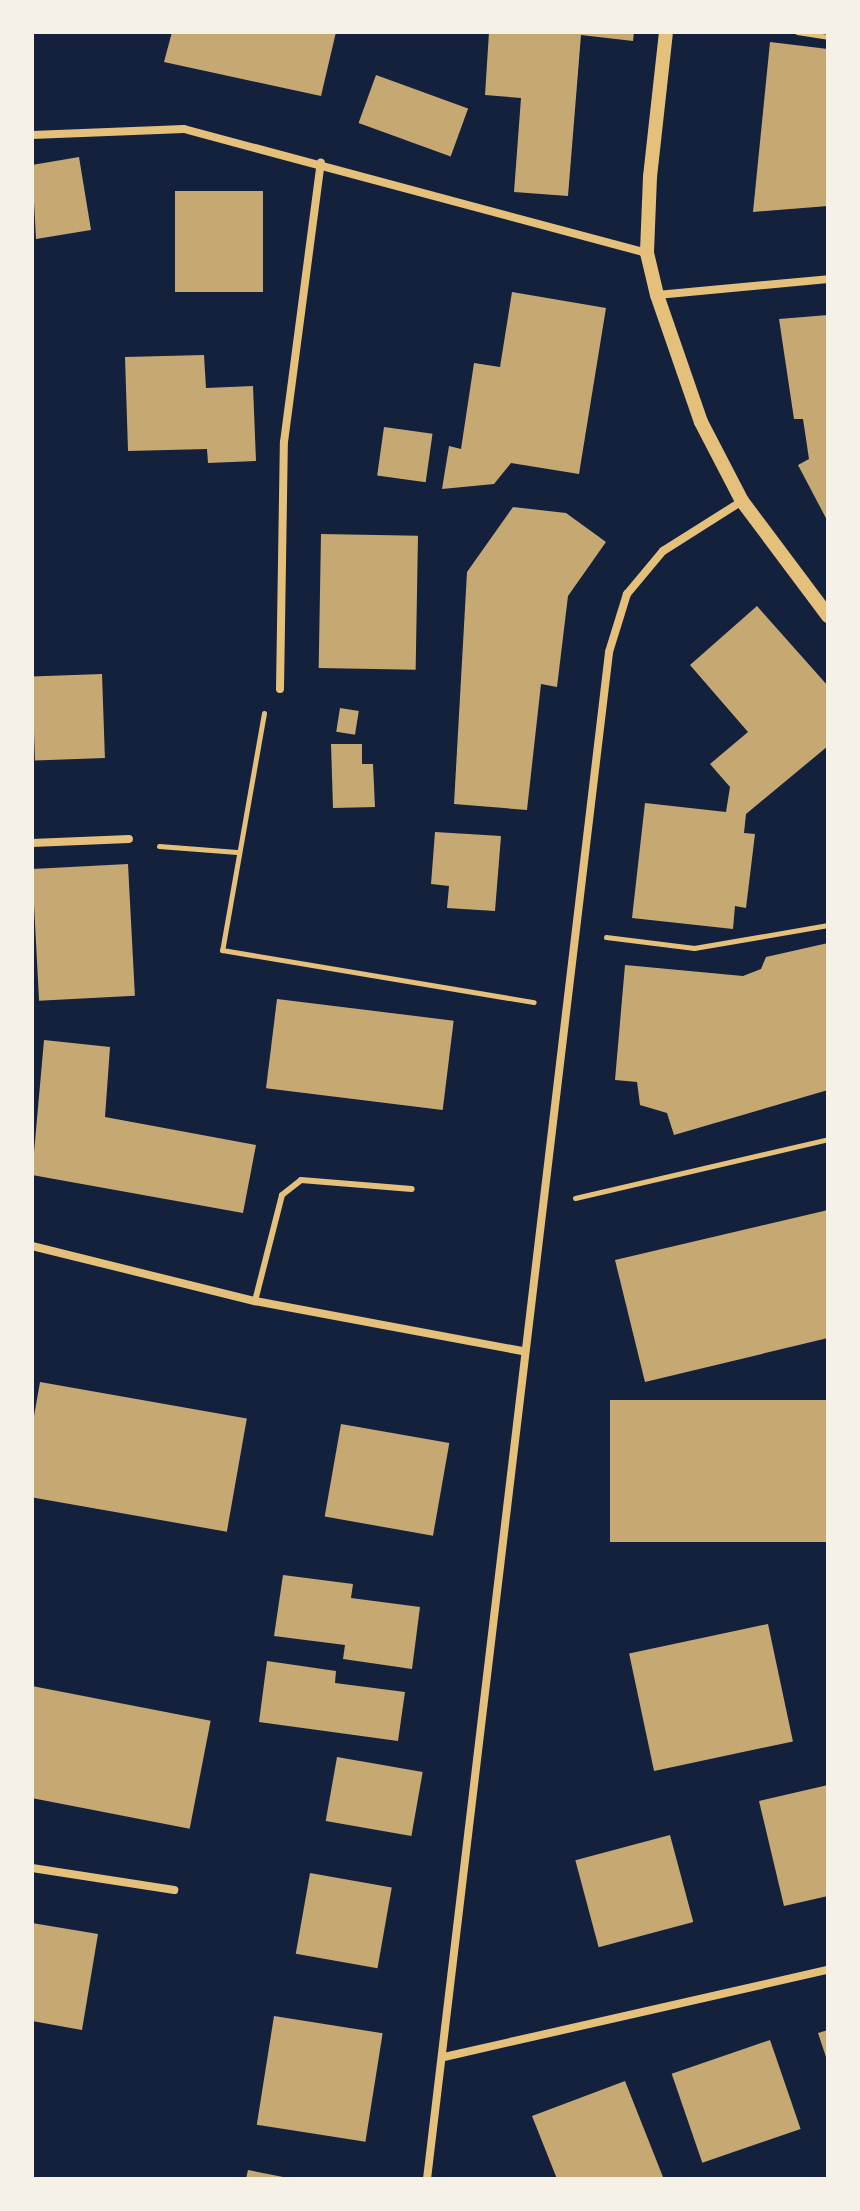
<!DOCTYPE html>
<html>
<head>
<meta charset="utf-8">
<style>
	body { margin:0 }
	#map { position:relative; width:860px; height:2211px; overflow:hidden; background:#14213d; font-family:Barlow,sans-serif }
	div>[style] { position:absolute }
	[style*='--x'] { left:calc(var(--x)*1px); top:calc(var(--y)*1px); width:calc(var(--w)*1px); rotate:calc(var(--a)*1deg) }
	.building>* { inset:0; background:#c6a872; transform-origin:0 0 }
	.path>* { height:5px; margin:-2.5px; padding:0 2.5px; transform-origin:2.5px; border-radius:2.5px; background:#e5c07b }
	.service>* { height:6px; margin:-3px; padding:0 3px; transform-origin:3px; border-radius:3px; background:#e5c07b }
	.minor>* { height:8px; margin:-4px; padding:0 4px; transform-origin:4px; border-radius:4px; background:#e5c07b }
	.tertiary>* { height:14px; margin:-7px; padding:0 7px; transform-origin:7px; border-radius:7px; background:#e5c07b }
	span { translate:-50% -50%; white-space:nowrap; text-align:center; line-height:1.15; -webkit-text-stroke:8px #f6f1e7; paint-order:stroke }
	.frame { position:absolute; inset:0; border:34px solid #f6f1e7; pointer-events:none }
</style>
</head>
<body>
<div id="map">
	<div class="building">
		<i style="clip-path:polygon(172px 32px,336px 32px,321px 96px,164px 62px)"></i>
		<i style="clip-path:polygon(489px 32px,634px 32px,633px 41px,581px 35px,568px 196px,514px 192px,521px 98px,485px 95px)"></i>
		<i style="clip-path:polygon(770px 42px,828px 49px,828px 206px,753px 212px)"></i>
		<i style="left:376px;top:75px;width:98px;height:51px;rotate:20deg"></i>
		<i style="clip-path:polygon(79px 157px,91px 230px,36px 239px,32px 165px)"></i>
		<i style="left:175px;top:191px;width:88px;height:101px"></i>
		<i style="clip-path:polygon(512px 292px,606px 308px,579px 474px,511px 463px,494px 484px,442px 489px,449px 446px,461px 449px,474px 363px,500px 367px)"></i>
		<i style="clip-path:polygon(828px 315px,828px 522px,798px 465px,809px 459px,803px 419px,794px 419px,779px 319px)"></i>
		<i style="clip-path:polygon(204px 355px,206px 388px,253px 386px,256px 461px,208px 463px,207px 449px,128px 451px,125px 357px)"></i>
		<i style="left:384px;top:427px;width:49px;height:49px;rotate:8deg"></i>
		<i style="clip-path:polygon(513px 507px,566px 513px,606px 542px,568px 596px,557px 687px,541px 684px,527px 810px,454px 804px,467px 572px)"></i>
		<i style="left:321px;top:534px;width:97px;height:134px;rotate:1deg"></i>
		<i style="clip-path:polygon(757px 606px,828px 686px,828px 746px,746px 814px,744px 833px,755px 834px,746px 908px,735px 906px,733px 929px,632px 918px,645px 803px,726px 812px,730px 787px,710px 764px,748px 732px,690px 665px)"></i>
		<i style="left:102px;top:674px;width:84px;height:70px;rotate:88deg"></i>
		<i style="left:340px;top:708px;width:19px;height:24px;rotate:9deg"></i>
		<i style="clip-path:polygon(331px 744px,362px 744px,362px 764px,373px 764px,375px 807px,333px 808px)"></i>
		<i style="clip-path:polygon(435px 832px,501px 836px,495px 911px,447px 908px,449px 886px,431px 884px)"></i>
		<i style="left:128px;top:864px;width:132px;height:96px;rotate:87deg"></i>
		<i style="clip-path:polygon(828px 943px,828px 1090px,674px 1135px,667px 1113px,640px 1105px,637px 1082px,615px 1080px,625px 965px,743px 976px,761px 969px,766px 957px)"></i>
		<i style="left:277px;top:999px;width:178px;height:90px;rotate:7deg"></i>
		<i style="clip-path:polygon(44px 1040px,110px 1047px,105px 1117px,256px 1145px,243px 1213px,32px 1175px)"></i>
		<i style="clip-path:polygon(828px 1210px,828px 1338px,645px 1382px,615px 1260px)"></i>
		<i style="left:40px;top:1382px;width:210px;height:115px;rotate:10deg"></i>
		<i style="left:828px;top:1400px;width:142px;height:218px;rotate:90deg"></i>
		<i style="left:341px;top:1424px;width:110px;height:94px;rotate:10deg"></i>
		<i style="clip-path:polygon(283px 1575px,353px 1584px,351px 1598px,420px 1607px,412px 1669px,343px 1659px,345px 1645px,274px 1636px)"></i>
		<i style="left:768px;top:1624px;width:120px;height:142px;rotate:78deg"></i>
		<i style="clip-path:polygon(267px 1661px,336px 1671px,335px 1683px,405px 1692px,398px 1741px,259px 1722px)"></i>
		<i style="left:32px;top:1686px;width:182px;height:110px;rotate:11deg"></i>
		<i style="left:337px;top:1757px;width:87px;height:65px;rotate:10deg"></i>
		<i style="clip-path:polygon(828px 1785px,828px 1896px,784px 1906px,759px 1801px)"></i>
		<i style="left:670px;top:1835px;width:90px;height:98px;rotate:75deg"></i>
		<i style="left:310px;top:1873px;width:83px;height:82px;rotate:10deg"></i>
		<i style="clip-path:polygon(32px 1923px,98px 1934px,82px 2030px,32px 2021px)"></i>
		<i style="left:274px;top:2016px;width:110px;height:110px;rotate:9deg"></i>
		<i style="clip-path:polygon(828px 2030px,828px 2060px,827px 2060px,818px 2033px)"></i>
		<i style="left:770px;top:2040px;width:94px;height:104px;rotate:71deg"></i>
		<i style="clip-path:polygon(625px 2081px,663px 2177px,557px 2179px,532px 2116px)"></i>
		<i style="clip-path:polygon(248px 2170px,288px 2178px,288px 2179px,246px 2179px)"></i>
	</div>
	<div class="path">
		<i style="--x:797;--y:32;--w:31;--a:9"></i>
		<i style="--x:264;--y:713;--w:241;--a:100"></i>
		<i style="--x:222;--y:950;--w:316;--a:9.5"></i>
		<i style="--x:159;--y:846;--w:78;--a:4.4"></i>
		<i style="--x:606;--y:937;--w:89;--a:7.1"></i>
		<i style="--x:694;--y:948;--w:136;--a:-9.7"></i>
		<i style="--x:575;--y:1198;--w:260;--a:-13.1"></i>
	</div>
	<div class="service">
		<i style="--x:255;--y:1301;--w:109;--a:-75.7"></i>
		<i style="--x:282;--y:1195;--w:24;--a:-38"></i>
		<i style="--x:301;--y:1180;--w:111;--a:4.6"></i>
	</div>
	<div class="minor">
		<i style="--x:32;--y:135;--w:152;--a:-2.3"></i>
		<i style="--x:184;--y:129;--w:479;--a:15"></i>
		<i style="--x:657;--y:295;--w:172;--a:-5.3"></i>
		<i style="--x:280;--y:689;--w:247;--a:-89.1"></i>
		<i style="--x:284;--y:442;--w:282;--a:-82.5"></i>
		<i style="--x:32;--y:843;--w:97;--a:-2.4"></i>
		<i style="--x:32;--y:1246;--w:230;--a:13.9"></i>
		<i style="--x:255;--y:1301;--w:272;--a:10.6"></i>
		<i style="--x:32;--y:1868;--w:144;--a:8.8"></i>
		<i style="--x:444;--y:2057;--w:394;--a:-12.8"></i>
		<i style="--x:427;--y:2179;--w:1538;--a:-83.2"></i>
		<i style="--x:609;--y:652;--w:61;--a:-72.8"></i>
		<i style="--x:627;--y:594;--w:56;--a:-50.1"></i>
		<i style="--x:663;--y:551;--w:93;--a:-32.3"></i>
	</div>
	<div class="tertiary">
		<i style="--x:666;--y:32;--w:146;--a:96.3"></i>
		<i style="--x:650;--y:177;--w:76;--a:92.3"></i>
		<i style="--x:647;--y:253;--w:43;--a:76.6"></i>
		<i style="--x:657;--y:295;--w:134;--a:70.9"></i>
		<i style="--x:701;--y:422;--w:89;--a:62.6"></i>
		<i style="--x:742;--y:501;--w:144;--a:53.2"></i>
	</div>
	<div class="frame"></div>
</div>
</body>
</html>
